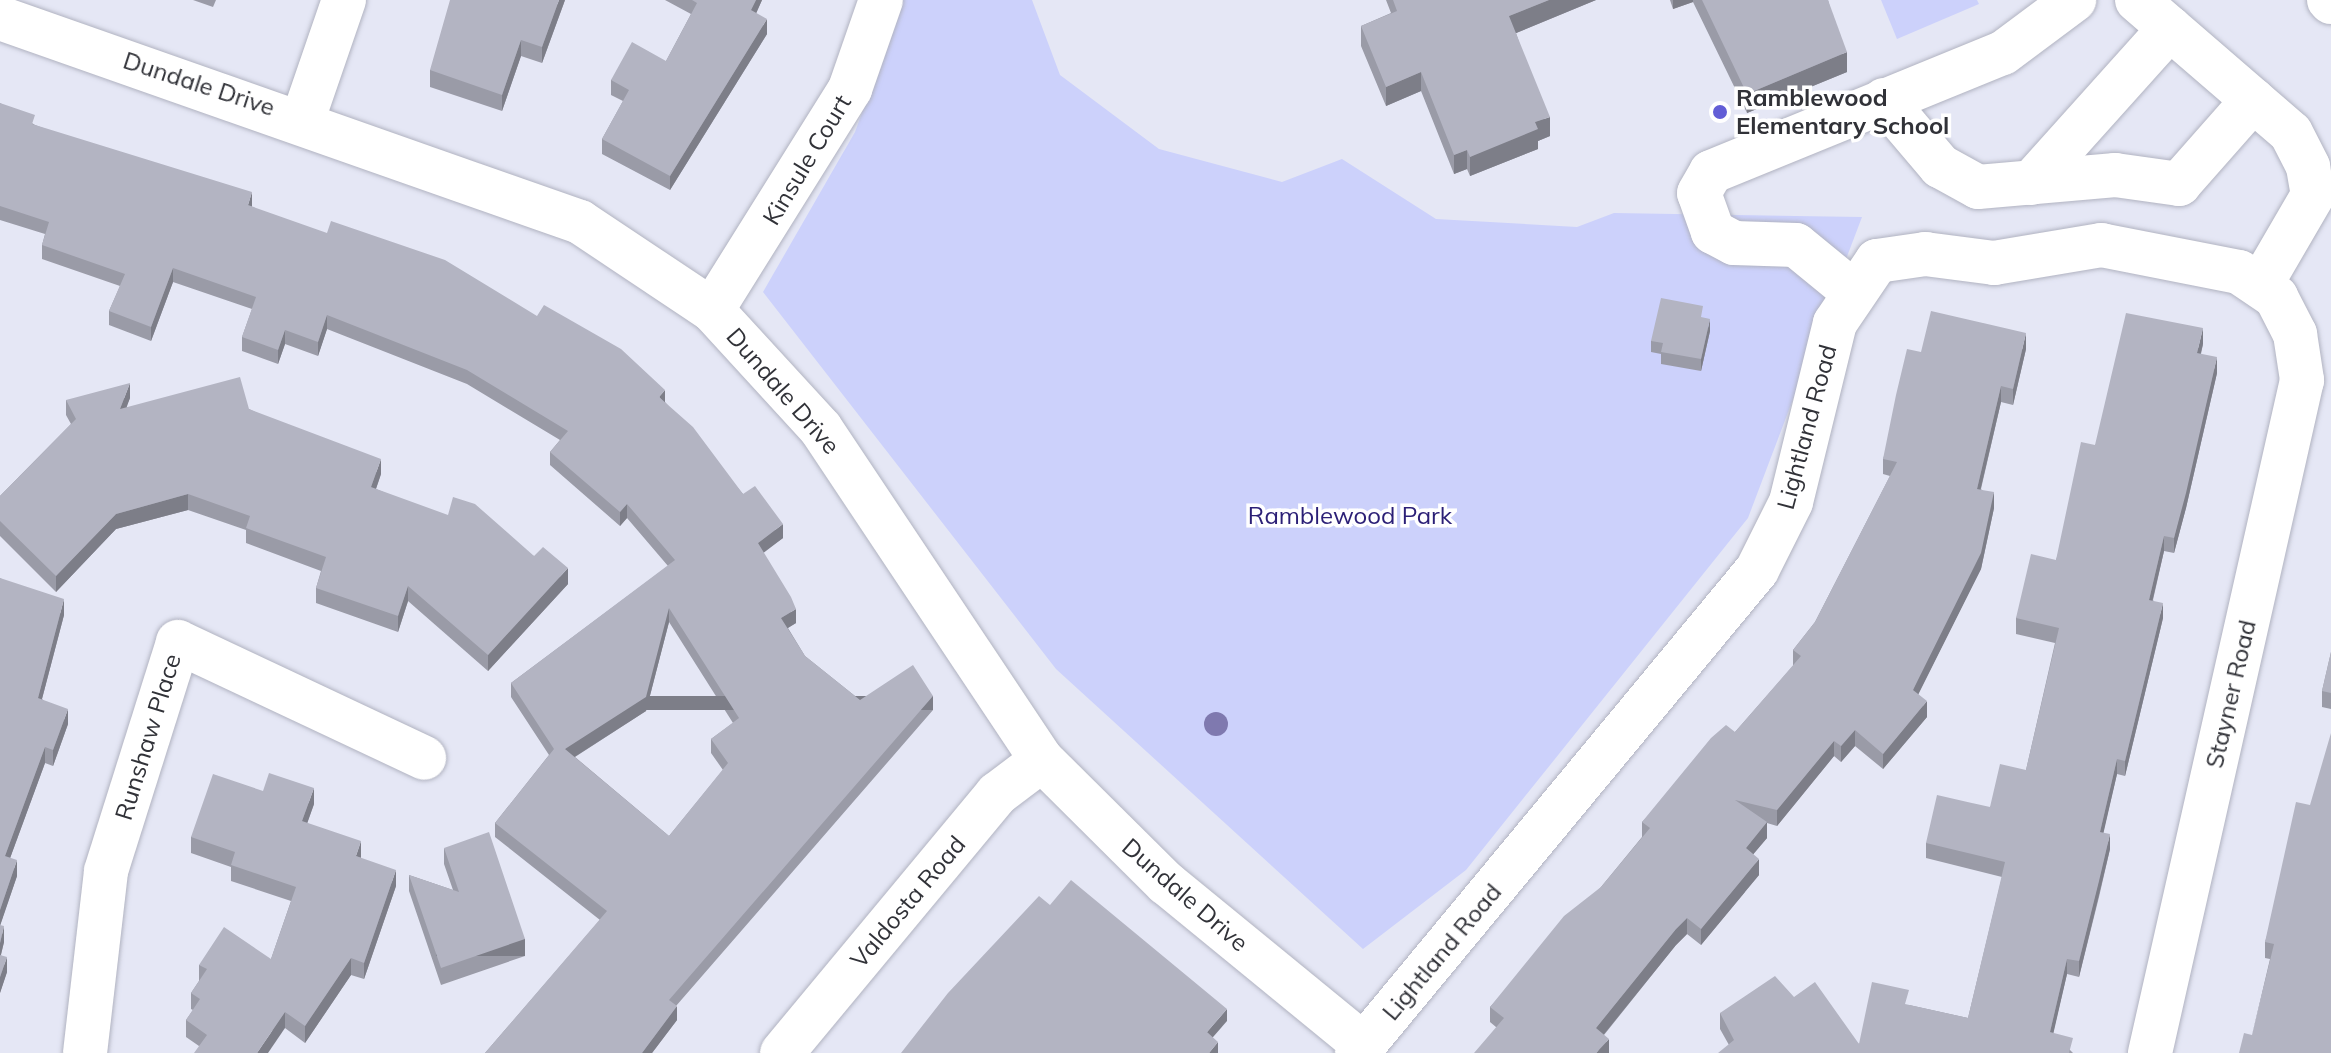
<!DOCTYPE html>
<html>
<head>
<meta charset="utf-8">
<style>
	body { margin:0 }
	#map { position:relative; width:2331px; height:1053px; overflow:hidden; background:#e5e7f5; font-family:Mulish,sans-serif }
	div>[style] { position:absolute }
	[style*='--x'] { left:calc(var(--x)*1px); top:calc(var(--y)*1px); width:calc(var(--w)*1px); rotate:calc(var(--a)*1deg) }
	.green>* { inset:0; background:#ccd1fb }
	.roads { filter:drop-shadow(0 0 2px #b1b3c1) drop-shadow(0 0 2px #b1b3c1) }
	.minor>* { height:44px; margin:-22px; padding:0 22px; transform-origin:22px; border-radius:22px; background:#fff }
	.highway>* { height:44px; margin:-22px; padding:0 22px; transform-origin:22px; border-radius:22px; background:#fff }
	.trees>* { width:24px; height:24px; margin:-12px; border-radius:50%; background:#7f79af }
	.wall>* { inset:0; background:#9a9ba7 }
	.shaded-wall>* { inset:0; background:#7d7e88; transform-origin:0 0 }
	.building>* { inset:0; background:#b3b4c2 }
	.dots>* { width:22px; height:22px; translate:-50% -50%; box-sizing:border-box; border:4px solid #fff; border-radius:50% }
	span { translate:-50% -50%; white-space:nowrap; text-align:center; line-height:1.15; -webkit-text-stroke:7px #fff; paint-order:stroke }
	.street-label { font-size:24px; color:#313238 }
	.poi-label { font-size:24px; color:#313238; font-weight:700 }
	.left { translate:0 -50%; text-align:left }
	.park-label { font-size:24px; color:#2b1f76 }
</style>
</head>
<body>
<div id="map">
	<div class="green">
		<i style="clip-path:polygon(903px 0,1032px 0,1060px 75px,1159px 149px,1282px 182px,1342px 159px,1436px 219px,1577px 227px,1614px 213px,1862px 217px,1748px 518px,1466px 870px,1363px 949px,1056px 669px,763px 292px,855px 132px)"></i>
		<i style="clip-path:polygon(1881px 0,1977px 0,1979px 4px,1897px 39px)"></i>
	</div>
	<div class="roads">
		<div class="minor">
			<i style="--x:2137;--y:0;--w:203;--a:40.8"></i>
			<i style="--x:2291;--y:133;--w:38;--a:63"></i>
			<i style="--x:2308;--y:167;--w:28;--a:80"></i>
			<i style="--x:2313;--y:195;--w:105;--a:120.2"></i>
			<i style="--x:0;--y:18;--w:615;--a:19.38"></i>
			<i style="--x:580;--y:222;--w:159;--a:33.7"></i>
			<i style="--x:712;--y:310;--w:161;--a:47.5"></i>
			<i style="--x:821;--y:429;--w:398;--a:56.3"></i>
			<i style="--x:1042;--y:760;--w:175;--a:44.8"></i>
			<i style="--x:1166;--y:883;--w:256;--a:39.3"></i>
			<i style="--x:1884;--y:100;--w:87;--a:49.7"></i>
			<i style="--x:1940;--y:166;--w:43;--a:28.9"></i>
			<i style="--x:1978;--y:187;--w:138;--a:-5"></i>
			<i style="--x:2115;--y:175;--w:65;--a:8"></i>
			<i style="--x:2179;--y:184;--w:112;--a:-48.6"></i>
			<i style="--x:303;--y:119;--w:126;--a:-71"></i>
			<i style="--x:2031;--y:183;--w:208;--a:-48.1"></i>
			<i style="--x:1851;--y:290;--w:71;--a:-140.7"></i>
			<i style="--x:1796;--y:245;--w:62;--a:-178.2"></i>
			<i style="--x:1734;--y:243;--w:24;--a:-152"></i>
			<i style="--x:1713;--y:232;--w:41;--a:-109.7"></i>
			<i style="--x:1699;--y:193;--w:24;--a:-60"></i>
			<i style="--x:1711;--y:172;--w:315;--a:-22.2"></i>
			<i style="--x:2003;--y:53;--w:89;--a:-36.7"></i>
			<i style="--x:712;--y:310;--w:261;--a:-58"></i>
			<i style="--x:850;--y:89;--w:94;--a:-70.8"></i>
			<i style="--x:85;--y:1053;--w:183;--a:-83.4"></i>
			<i style="--x:106;--y:871;--w:240;--a:-72.5"></i>
			<i style="--x:178;--y:642;--w:272;--a:25.2"></i>
			<i style="--x:782;--y:1053;--w:337;--a:-50.3"></i>
			<i style="--x:997;--y:794;--w:56;--a:-37.1"></i>
			<i style="--x:1357;--y:1053;--w:627;--a:-50.37"></i>
			<i style="--x:1757;--y:570;--w:76;--a:-63.4"></i>
			<i style="--x:1791;--y:502;--w:184;--a:-76.2"></i>
			<i style="--x:1835;--y:323;--w:75;--a:-55.9"></i>
			<i style="--x:1877;--y:261;--w:49;--a:-8.3"></i>
			<i style="--x:1925;--y:254;--w:70;--a:7.4"></i>
			<i style="--x:1994;--y:263;--w:109;--a:-9.5"></i>
			<i style="--x:2101;--y:245;--w:141;--a:11.1"></i>
			<i style="--x:2239;--y:272;--w:45;--a:34"></i>
			<i style="--x:2276;--y:297;--w:42;--a:62.8"></i>
			<i style="--x:2295;--y:334;--w:47;--a:81.3"></i>
			<i style="--x:2302;--y:380;--w:690;--a:102.73"></i>
		</div>
		<div class="highway">
			<i style="--x:2329;--y:0;--w:3;--a:45"></i>
		</div>
	</div>
	<div class="trees">
		<i style="left:1216px;top:724px"></i>
	</div>
	<div class="wall">
		<i style="clip-path:polygon(193px 0,216px 0,213px 7px)"></i>
		<i style="clip-path:polygon(565px 0,542px 63px,521px 56px,502px 111px,430px 87px,430px 70px)"></i>
		<i style="clip-path:polygon(665px 0,762px 0,756px 13px,767px 34px,670px 190px,602px 154px,602px 139px,623px 101px,611px 95px,611px 80px,666px 61px,691px 14px)"></i>
		<i style="clip-path:polygon(1386px 0,1596px 0,1516px 33px,1550px 136px,1538px 141px,1538px 149px,1470px 176px,1467px 169px,1454px 174px,1421px 91px,1386px 106px,1361px 46px,1361px 26px,1391px 13px)"></i>
		<i style="clip-path:polygon(1670px 0,1828px 0,1847px 72px,1747px 113px,1693px 2px,1673px 9px)"></i>
		<i style="clip-path:polygon(evenodd,0 103px,35px 125px,252px 207px,665px 402px,743px 494px,783px 538px,763px 552px,796px 623px,788px 628px,805px 656px,860px 700px,933px 710px,676px 1006px,677px 1020px,652px 1053px,485px 1053px,600px 920px,495px 837px,495px 823px,549px 755px,511px 697px,511px 683px,668px 566px,627px 518px,620px 526px,550px 465px,550px 452px,560px 440px,467px 384px,327px 329px,318px 356px,285px 344px,278px 364px,242px 351px,242px 337px,252px 309px,173px 282px,151px 341px,109px 325px,109px 311px,120px 286px,42px 259px,42px 245px,45px 234px,0 220px,0 103px,669px 622px,733px 723px,711px 739px,711px 753px,723px 770px,669px 836px,575px 757px,646px 711px,669px 622px)"></i>
		<i style="clip-path:polygon(1702px 318px,1710px 331px,1701px 371px,1661px 364px,1661px 354px,1651px 352px,1651px 341px)"></i>
		<i style="clip-path:polygon(2203px 344px,2201px 354px,2217px 373px,2186px 508px,2174px 553px,2164px 551px,2153px 600px,2163px 618px,2125px 776px,2117px 774px,2103px 833px,2110px 849px,2099px 897px,2079px 977px,2067px 974px,2053px 1033px,2073px 1053px,1729px 1045px,1720px 1029px,1720px 1013px,1794px 997px,1859px 1044px,1909px 1005px,1968px 1018px,2002px 877px,1926px 858px,1926px 843px,1990px 807px,2026px 770px,2055px 643px,2016px 634px,2016px 618px,2056px 560px,2095px 445px)"></i>
		<i style="clip-path:polygon(2026px 349px,2013px 405px,2001px 402px,1981px 489px,1994px 508px,1981px 569px,1918px 694px,1927px 717px,1883px 769px,1855px 746px,1841px 762px,1834px 756px,1777px 826px,1767px 823px,1767px 838px,1753px 854px,1759px 875px,1701px 945px,1687px 934px,1676px 945px,1604px 1035px,1609px 1053px,1496px 1027px,1490px 1022px,1490px 1007px,1601px 887px,1642px 837px,1642px 822px,1735px 732px,1793px 666px,1793px 650px,1815px 622px,1890px 476px,1883px 474px,1883px 459px,1921px 352px)"></i>
		<i style="clip-path:polygon(130px 398px,126px 407px,249px 409px,381px 474px,376px 489px,534px 556px,568px 584px,488px 671px,408px 601px,398px 632px,316px 603px,316px 588px,321px 571px,246px 543px,246px 530px,188px 510px,116px 529px,56px 592px,0 536px,0 496px,71px 424px,66px 415px,66px 400px)"></i>
		<i style="clip-path:polygon(0 578px,64px 615px,42px 699px,68px 724px,53px 766px,45px 763px,10px 858px,17px 876px,0 925px,4px 942px,1px 955px,7px 972px,0 993px)"></i>
		<i style="clip-path:polygon(2331px 652px,2331px 709px,2322px 707px,2322px 691px)"></i>
		<i style="clip-path:polygon(263px 791px,314px 804px,307px 823px,361px 858px,396px 886px,364px 979px,351px 975px,305px 1043px,285px 1028px,199px 1046px,186px 1037px,186px 1020px,193px 1010px,191px 1009px,191px 993px,199px 981px,199px 965px,271px 959px,291px 901px,231px 881px,231px 867px,191px 853px,191px 837px)"></i>
		<i style="clip-path:polygon(2310px 805px,2252px 1035px,2270px 959px,2265px 958px,2265px 942px)"></i>
		<i style="clip-path:polygon(444px 848px,525px 956px,441px 985px,409px 891px,409px 875px,453px 890px,444px 864px)"></i>
	</div>
	<div class="shaded-wall">
		<i style="clip-path:polygon(559px 0,565px 0,542px 63px,542px 47px)"></i>
		<i style="clip-path:polygon(756px 0,762px 0,751px 25px,751px 10px)"></i>
		<i style="clip-path:polygon(1549px 0,1596px 0,1509px 36px,1509px 16px)"></i>
		<i style="clip-path:polygon(1673px 0,1693px 0,1693px 2px,1673px 9px)"></i>
		<i style="clip-path:polygon(767px 19px,767px 34px,670px 190px,670px 176px)"></i>
		<i style="clip-path:polygon(521px 40px,521px 56px,502px 111px,502px 95px)"></i>
		<i style="clip-path:polygon(1847px 52px,1847px 72px,1747px 113px,1747px 94px)"></i>
		<i style="clip-path:polygon(1421px 72px,1421px 91px,1386px 106px,1386px 87px)"></i>
		<i style="clip-path:polygon(1550px 117px,1550px 136px,1538px 141px,1538px 149px,1470px 176px,1470px 157px,1535px 122px)"></i>
		<i style="clip-path:polygon(1467px 150px,1467px 169px,1454px 174px,1454px 155px)"></i>
		<i style="clip-path:polygon(252px 192px,252px 206px,248px 219px,248px 205px)"></i>
		<i style="clip-path:polygon(173px 268px,173px 282px,151px 341px,151px 327px)"></i>
		<i style="clip-path:polygon(327px 315px,327px 329px,318px 356px,318px 342px)"></i>
		<i style="clip-path:polygon(1710px 319px,1710px 331px,1701px 371px,1701px 359px)"></i>
		<i style="clip-path:polygon(2203px 328px,2203px 344px,2197px 368px,2197px 353px)"></i>
		<i style="clip-path:polygon(285px 330px,285px 344px,278px 364px,278px 350px)"></i>
		<i style="clip-path:polygon(2026px 333px,2026px 349px,2013px 405px,2013px 389px)"></i>
		<i style="clip-path:polygon(2217px 357px,2217px 373px,2186px 508px,2174px 553px,2174px 538px)"></i>
		<i style="clip-path:polygon(130px 383px,130px 398px,120px 425px,120px 409px)"></i>
		<i style="clip-path:polygon(2001px 386px,2001px 402px,1977px 504px,1977px 489px)"></i>
		<i style="clip-path:polygon(665px 390px,665px 404px,659px 397px)"></i>
		<i style="clip-path:polygon(381px 459px,381px 474px,371px 503px,371px 487px)"></i>
		<i style="clip-path:polygon(1994px 492px,1994px 508px,1981px 569px,1913px 705px,1913px 690px)"></i>
		<i style="clip-path:polygon(188px 494px,188px 510px,116px 529px,56px 592px,56px 576px,116px 514px)"></i>
		<i style="clip-path:polygon(627px 504px,627px 518px,620px 526px,620px 512px)"></i>
		<i style="clip-path:polygon(783px 524px,783px 538px,758px 557px,758px 543px)"></i>
		<i style="clip-path:polygon(2164px 536px,2164px 551px,2149px 615px,2149px 600px)"></i>
		<i style="clip-path:polygon(568px 568px,568px 584px,488px 671px,488px 655px)"></i>
		<i style="clip-path:polygon(408px 586px,408px 601px,398px 632px,398px 616px)"></i>
		<i style="clip-path:polygon(64px 599px,64px 615px,38px 714px,38px 698px)"></i>
		<i style="clip-path:polygon(2163px 603px,2163px 618px,2125px 776px,2125px 761px)"></i>
		<i style="clip-path:polygon(669px 608px,669px 622px,646px 711px,565px 763px,565px 749px)"></i>
		<i style="clip-path:polygon(796px 609px,796px 623px,781px 632px,781px 618px)"></i>
		<i style="left:933px;top:696px;width:14px;height:403px;rotate:90deg"></i>
		<i style="clip-path:polygon(1927px 701px,1927px 717px,1883px 769px,1883px 754px)"></i>
		<i style="clip-path:polygon(68px 709px,68px 724px,53px 766px,53px 750px)"></i>
		<i style="clip-path:polygon(1855px 730px,1855px 746px,1841px 762px,1841px 746px)"></i>
		<i style="clip-path:polygon(1834px 741px,1834px 756px,1777px 826px,1777px 810px)"></i>
		<i style="clip-path:polygon(45px 747px,45px 763px,5px 872px,5px 856px)"></i>
		<i style="clip-path:polygon(2117px 759px,2117px 774px,2100px 848px,2100px 832px)"></i>
		<i style="clip-path:polygon(314px 788px,314px 804px,302px 838px,302px 821px)"></i>
		<i style="clip-path:polygon(1767px 822px,1767px 838px,1746px 863px,1746px 848px)"></i>
		<i style="clip-path:polygon(2110px 834px,2110px 849px,2079px 977px,2079px 961px)"></i>
		<i style="clip-path:polygon(361px 841px,361px 858px,356px 856px)"></i>
		<i style="clip-path:polygon(1759px 859px,1759px 875px,1701px 945px,1701px 929px)"></i>
		<i style="clip-path:polygon(17px 860px,17px 876px,0 926px,0 910px)"></i>
		<i style="clip-path:polygon(396px 870px,396px 886px,364px 979px,364px 963px)"></i>
		<i style="clip-path:polygon(1687px 918px,1687px 934px,1676px 945px,1596px 1044px,1596px 1028px,1676px 929px)"></i>
		<i style="clip-path:polygon(4px 926px,4px 942px,0 958px,0 943px)"></i>
		<i style="left:525px;top:939px;width:17px;height:89px;rotate:90deg"></i>
		<i style="clip-path:polygon(7px 957px,7px 972px,0 993px,0 977px)"></i>
		<i style="clip-path:polygon(351px 958px,351px 975px,305px 1043px,305px 1026px)"></i>
		<i style="clip-path:polygon(2067px 959px,2067px 974px,2050px 1048px,2050px 1032px)"></i>
		<i style="clip-path:polygon(677px 1006px,677px 1020px,652px 1053px,642px 1053px)"></i>
		<i style="clip-path:polygon(1227px 1009px,1227px 1021px,1207px 1044px,1207px 1032px)"></i>
		<i style="clip-path:polygon(285px 1012px,285px 1028px,268px 1053px,257px 1053px)"></i>
		<i style="clip-path:polygon(1609px 1039px,1609px 1053px,1596px 1053px)"></i>
		<i style="clip-path:polygon(1218px 1042px,1218px 1053px,1209px 1053px)"></i>
	</div>
	<div class="building">
		<i style="clip-path:polygon(450px 0,559px 0,542px 47px,521px 40px,502px 95px,430px 70px)"></i>
		<i style="clip-path:polygon(692px 0,756px 0,751px 10px,767px 19px,670px 176px,602px 139px,629px 90px,611px 80px,632px 42px,666px 61px,697px 3px)"></i>
		<i style="clip-path:polygon(1393px 0,1549px 0,1509px 16px,1550px 117px,1535px 122px,1538px 129px,1470px 157px,1467px 150px,1454px 155px,1421px 72px,1386px 87px,1361px 26px,1397px 11px)"></i>
		<i style="clip-path:polygon(1702px 0,1828px 0,1847px 52px,1747px 94px)"></i>
		<i style="clip-path:polygon(evenodd,0 103px,35px 115px,32px 124px,252px 192px,248px 205px,327px 233px,331px 221px,445px 260px,537px 316px,544px 305px,621px 349px,665px 390px,659px 397px,693px 427px,743px 494px,755px 486px,783px 524px,758px 543px,791px 597px,796px 609px,781px 618px,805px 656px,860px 700px,913px 665px,933px 696px,669px 1000px,677px 1006px,642px 1053px,485px 1053px,607px 911px,495px 823px,554px 749px,511px 683px,675px 560px,627px 504px,620px 512px,550px 452px,568px 431px,467px 370px,327px 315px,318px 342px,285px 330px,278px 350px,242px 337px,256px 297px,173px 268px,151px 327px,109px 311px,125px 274px,42px 245px,49px 222px,0 206px,0 103px,669px 608px,739px 718px,711px 739px,728px 763px,669px 836px,565px 749px,646px 697px,669px 608px)"></i>
		<i style="clip-path:polygon(1661px 298px,1703px 306px,1701px 317px,1710px 319px,1701px 359px,1661px 352px,1663px 343px,1651px 341px)"></i>
		<i style="clip-path:polygon(1931px 311px,2026px 333px,2013px 389px,2001px 386px,1977px 489px,1994px 492px,1981px 553px,1913px 690px,1927px 701px,1883px 754px,1855px 730px,1841px 746px,1834px 741px,1777px 810px,1735px 800px,1767px 822px,1746px 848px,1759px 859px,1701px 929px,1687px 918px,1676px 929px,1596px 1028px,1609px 1039px,1596px 1053px,1474px 1053px,1504px 1018px,1490px 1007px,1564px 916px,1601px 887px,1650px 828px,1642px 822px,1711px 738px,1726px 725px,1735px 732px,1801px 656px,1793px 650px,1815px 622px,1897px 462px,1883px 459px,1896px 395px,1907px 349px,1921px 352px)"></i>
		<i style="clip-path:polygon(2126px 313px,2203px 328px,2197px 353px,2217px 357px,2186px 493px,2174px 538px,2164px 536px,2149px 600px,2163px 603px,2125px 761px,2117px 759px,2100px 832px,2110px 834px,2099px 881px,2079px 961px,2067px 959px,2050px 1032px,2073px 1038px,2069px 1053px,1718px 1053px,1734px 1040px,1720px 1013px,1775px 976px,1794px 997px,1815px 982px,1859px 1044px,1872px 982px,1909px 990px,1905px 1004px,1968px 1018px,2005px 862px,1926px 843px,1937px 795px,1990px 807px,2000px 764px,2026px 770px,2059px 628px,2016px 618px,2031px 554px,2056px 560px,2081px 442px,2095px 445px)"></i>
		<i style="clip-path:polygon(240px 377px,249px 409px,381px 459px,371px 487px,448px 515px,453px 497px,475px 504px,534px 556px,543px 547px,568px 568px,488px 655px,408px 586px,398px 616px,316px 588px,326px 557px,246px 528px,250px 516px,188px 494px,116px 514px,56px 576px,0 521px,0 496px,76px 419px,66px 400px,130px 383px,120px 409px)"></i>
		<i style="clip-path:polygon(0 578px,64px 599px,38px 698px,68px 709px,53px 750px,45px 747px,5px 856px,17px 860px,0 910px)"></i>
		<i style="clip-path:polygon(2331px 652px,2331px 693px,2322px 691px)"></i>
		<i style="clip-path:polygon(2331px 733px,2331px 1053px,2239px 1053px,2244px 1033px,2252px 1035px,2274px 944px,2265px 942px,2296px 802px,2310px 805px)"></i>
		<i style="clip-path:polygon(269px 773px,314px 788px,302px 821px,361px 841px,356px 856px,396px 870px,364px 963px,351px 958px,305px 1026px,285px 1012px,257px 1053px,194px 1053px,207px 1035px,186px 1020px,200px 999px,191px 993px,207px 969px,199px 965px,224px 927px,271px 959px,296px 887px,231px 865px,235px 852px,191px 837px,213px 774px,263px 791px)"></i>
		<i style="clip-path:polygon(489px 832px,525px 939px,441px 968px,409px 875px,459px 892px,444px 848px)"></i>
		<i style="clip-path:polygon(1071px 880px,1227px 1009px,1207px 1032px,1218px 1042px,1209px 1053px,901px 1053px,948px 993px,1039px 896px,1050px 905px)"></i>
		<i style="clip-path:polygon(0 925px,4px 926px,0 943px)"></i>
		<i style="clip-path:polygon(0 955px,7px 957px,0 977px)"></i>
	</div>
	<div class="dots">
		<i style="left:1720px;top:112px;background:#625dd6"></i>
	</div>
	<div class="street-label">
		<span style="left:199px;top:84px;rotate:18deg">Dundale Drive</span>
		<span style="left:807px;top:160px;rotate:-59deg">Kinsule Court</span>
		<span style="left:783px;top:391px;rotate:49deg">Dundale Drive</span>
		<span style="left:1807px;top:427px;rotate:-75deg">Lightland Road</span>
		<span style="left:2231px;top:694px;rotate:-77deg">Stayner Road</span>
		<span style="left:148px;top:737px;rotate:-73deg">Runshaw Place</span>
		<span style="left:1185px;top:895px;rotate:41deg">Dundale Drive</span>
		<span style="left:908px;top:902px;rotate:-50deg">Valdosta Road</span>
		<span style="left:1442px;top:952px;rotate:-50deg">Lightland Road</span>
	</div>
	<div class="poi-label">
		<span class="left" style="left:1736px;top:112px">Ramblewood<br>Elementary School</span>
	</div>
	<div class="park-label">
		<span style="left:1350px;top:516px">Ramblewood Park</span>
	</div>
</div>
</body>
</html>
